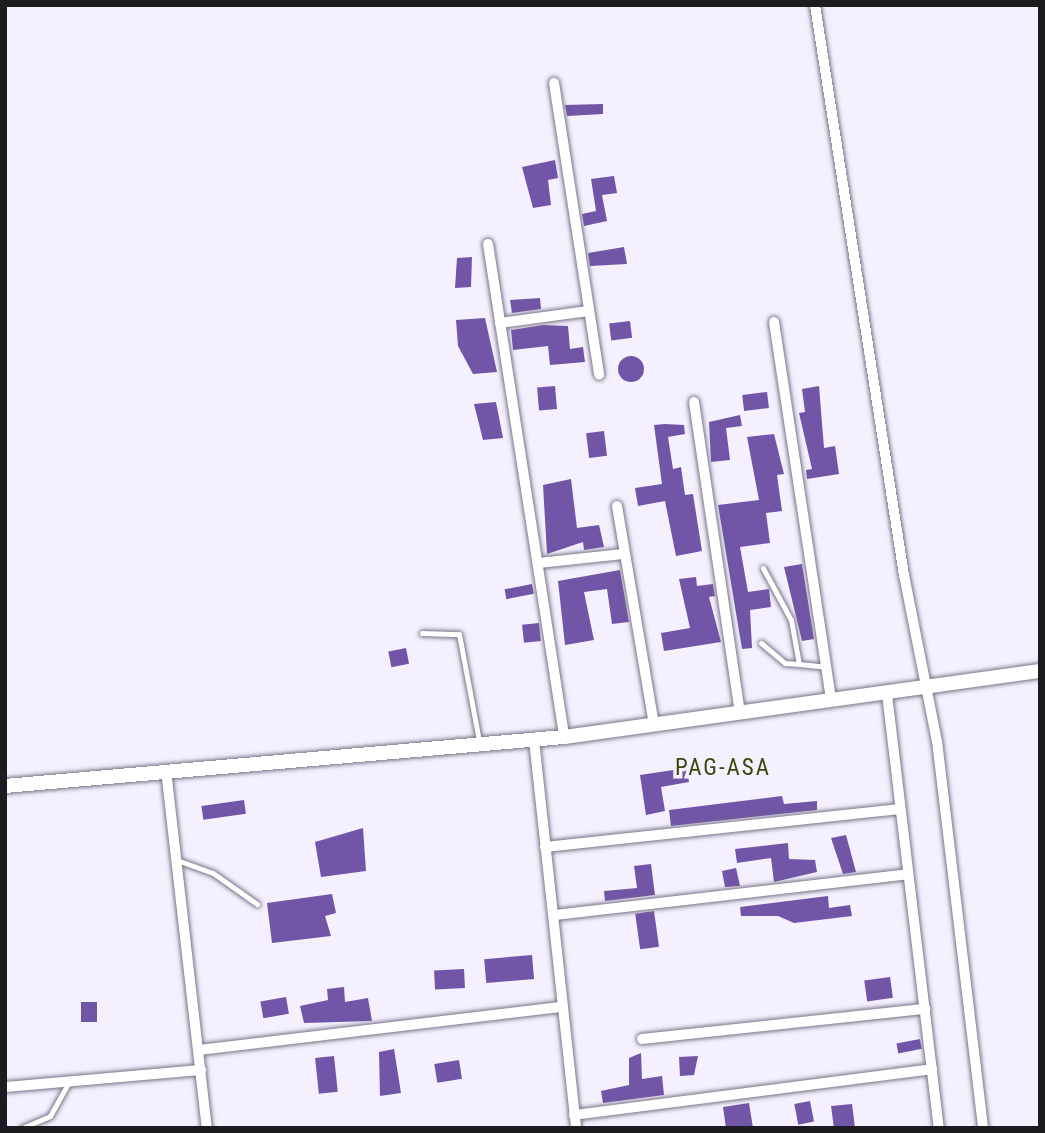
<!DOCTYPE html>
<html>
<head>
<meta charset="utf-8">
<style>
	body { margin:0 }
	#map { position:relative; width:1045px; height:1133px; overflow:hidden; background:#f4f0fe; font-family:"Roboto Condensed",sans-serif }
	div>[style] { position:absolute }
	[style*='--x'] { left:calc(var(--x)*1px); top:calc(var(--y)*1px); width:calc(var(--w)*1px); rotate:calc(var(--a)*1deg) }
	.building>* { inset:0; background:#7155a6; transform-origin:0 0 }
	.round { border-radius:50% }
	.roads { filter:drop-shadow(0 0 2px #797488) drop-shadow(0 0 2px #797488) }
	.service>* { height:5px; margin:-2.5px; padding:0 2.5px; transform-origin:2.5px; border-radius:2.5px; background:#fff }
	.minor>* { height:10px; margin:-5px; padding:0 5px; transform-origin:5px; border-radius:5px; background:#fff }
	.tertiary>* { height:14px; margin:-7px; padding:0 7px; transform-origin:7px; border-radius:7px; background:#fff }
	span { translate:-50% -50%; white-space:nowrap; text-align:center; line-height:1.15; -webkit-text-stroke:7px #f4f0fe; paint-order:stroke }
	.quarter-label { font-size:23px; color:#3d460a; letter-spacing:2px }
	.frame { position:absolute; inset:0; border:7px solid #1d1a22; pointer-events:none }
</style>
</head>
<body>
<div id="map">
	<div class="building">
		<i style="clip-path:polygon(603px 104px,603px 114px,567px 116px,565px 105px)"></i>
		<i style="clip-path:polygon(555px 160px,558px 178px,548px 180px,551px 205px,533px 208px,522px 167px)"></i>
		<i style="clip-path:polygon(614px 176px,617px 193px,602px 195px,607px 221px,584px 226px,582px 214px,596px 211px,591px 179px)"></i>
		<i style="clip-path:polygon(624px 247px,627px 264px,590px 266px,588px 253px)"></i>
		<i style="clip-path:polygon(472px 257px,471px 287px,455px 288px,457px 258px)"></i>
		<i style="clip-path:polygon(540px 298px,541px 309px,512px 313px,510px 300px)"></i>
		<i style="clip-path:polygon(485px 318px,497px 372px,473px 374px,458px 346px,456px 320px)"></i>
		<i style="left:630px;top:321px;width:17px;height:21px;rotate:83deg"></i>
		<i style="clip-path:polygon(543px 325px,568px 326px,570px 349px,583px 347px,585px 362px,550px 365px,548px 346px,513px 350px,511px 330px)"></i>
		<i class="round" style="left:618px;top:356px;width:26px;height:26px"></i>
		<i style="left:555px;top:386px;width:23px;height:18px;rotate:85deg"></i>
		<i style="clip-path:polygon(819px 386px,824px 448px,835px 446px,839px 474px,807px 479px,806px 470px,812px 469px,799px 413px,805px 412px,802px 389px)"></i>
		<i style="left:767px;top:392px;width:16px;height:25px;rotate:83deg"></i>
		<i style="clip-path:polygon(496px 402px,503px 438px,483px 440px,474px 404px)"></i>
		<i style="clip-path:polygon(740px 415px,742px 426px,726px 428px,730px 460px,711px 462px,709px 422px)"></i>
		<i style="clip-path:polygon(665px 424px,684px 425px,685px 434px,668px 437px,673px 469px,681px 467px,685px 495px,693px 494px,702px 551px,676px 556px,665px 501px,638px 506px,635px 488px,662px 484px,654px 425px)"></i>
		<i style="left:604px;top:431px;width:25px;height:18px;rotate:83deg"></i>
		<i style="clip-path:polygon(774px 434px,784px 474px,777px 475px,782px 511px,766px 513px,770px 543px,740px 547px,748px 592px,769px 589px,771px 607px,750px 610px,752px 648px,742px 649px,718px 505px,759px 500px,747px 437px)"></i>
		<i style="clip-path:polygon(571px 479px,577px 528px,599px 525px,604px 547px,584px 550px,583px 542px,547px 554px,543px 485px)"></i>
		<i style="clip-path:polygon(802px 564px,814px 639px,802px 641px,784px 567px)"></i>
		<i style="clip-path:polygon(620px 570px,629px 622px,612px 624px,607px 589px,584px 592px,594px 640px,565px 645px,558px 581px)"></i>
		<i style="clip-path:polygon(696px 577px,697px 586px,713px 584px,715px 596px,709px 597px,721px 642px,664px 651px,661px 633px,690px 628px,679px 579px)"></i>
		<i style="left:532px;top:584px;width:10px;height:28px;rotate:79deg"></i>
		<i style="left:539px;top:623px;width:18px;height:17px;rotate:84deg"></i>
		<i style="left:406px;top:648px;width:16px;height:18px;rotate:79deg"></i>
		<i style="clip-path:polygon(687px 768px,689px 782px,661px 787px,665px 811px,646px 815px,640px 775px)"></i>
		<i style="clip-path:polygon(782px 796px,784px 804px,817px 801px,817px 810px,671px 826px,669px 810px)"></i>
		<i style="left:244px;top:800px;width:14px;height:43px;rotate:82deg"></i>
		<i style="clip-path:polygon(363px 828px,366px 871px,321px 877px,315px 842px)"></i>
		<i style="clip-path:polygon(846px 835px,856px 872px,843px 874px,831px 838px)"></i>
		<i style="clip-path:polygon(788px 843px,789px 859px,815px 860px,817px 872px,774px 882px,771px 858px,737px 863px,735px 849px)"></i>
		<i style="clip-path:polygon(651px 864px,655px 895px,605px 901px,604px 891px,637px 888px,634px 866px)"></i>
		<i style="clip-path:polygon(736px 868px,740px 886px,725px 887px,722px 871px)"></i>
		<i style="clip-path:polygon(332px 894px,336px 913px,325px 916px,331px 936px,272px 943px,267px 903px)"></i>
		<i style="clip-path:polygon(828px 896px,829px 908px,850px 905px,852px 916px,794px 923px,778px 916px,741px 916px,740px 907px)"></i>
		<i style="left:654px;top:911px;width:36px;height:19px;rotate:82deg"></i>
		<i style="left:532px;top:955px;width:24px;height:48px;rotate:85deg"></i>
		<i style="left:464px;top:969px;width:19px;height:30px;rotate:87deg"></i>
		<i style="left:890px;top:977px;width:21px;height:26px;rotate:82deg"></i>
		<i style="clip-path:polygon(344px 987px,345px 1002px,368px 998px,372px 1021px,304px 1023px,300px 1006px,328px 1000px,327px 989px)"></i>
		<i style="left:286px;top:997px;width:17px;height:26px;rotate:80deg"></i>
		<i style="left:81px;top:1002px;width:16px;height:20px"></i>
		<i style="left:920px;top:1039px;width:10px;height:24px;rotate:79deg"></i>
		<i style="clip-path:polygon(394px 1049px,401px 1093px,380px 1096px,379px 1052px)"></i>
		<i style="clip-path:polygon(641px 1053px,642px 1079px,662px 1076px,664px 1095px,603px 1103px,601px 1091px,629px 1085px,629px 1058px)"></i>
		<i style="left:334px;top:1056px;width:36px;height:19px;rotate:84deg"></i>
		<i style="clip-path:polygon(698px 1056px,694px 1075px,680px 1076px,679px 1057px)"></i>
		<i style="left:459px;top:1060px;width:19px;height:25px;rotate:81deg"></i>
		<i style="left:810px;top:1101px;width:21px;height:16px;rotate:79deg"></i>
		<i style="clip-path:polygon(749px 1103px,753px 1128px,726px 1128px,723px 1107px)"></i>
		<i style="clip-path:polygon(852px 1104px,855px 1128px,834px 1128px,831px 1106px)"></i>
	</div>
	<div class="roads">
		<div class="service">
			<i style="--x:763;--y:568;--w:59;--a:61.7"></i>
			<i style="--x:791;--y:620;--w:45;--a:79.7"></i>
			<i style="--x:799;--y:664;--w:27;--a:6"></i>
			<i style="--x:422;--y:633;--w:37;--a:2"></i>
			<i style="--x:459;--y:634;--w:109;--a:79.4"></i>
			<i style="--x:761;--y:643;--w:31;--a:40"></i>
			<i style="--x:785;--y:663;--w:14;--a:4"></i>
			<i style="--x:177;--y:860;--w:38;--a:20"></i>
			<i style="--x:213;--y:873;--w:54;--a:35.2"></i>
			<i style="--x:22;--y:1128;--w:30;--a:-23"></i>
			<i style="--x:50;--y:1116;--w:39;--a:-61"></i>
		</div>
		<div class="minor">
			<i style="--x:815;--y:5;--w:577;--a:81.13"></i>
			<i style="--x:904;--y:575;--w:169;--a:78.8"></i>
			<i style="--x:937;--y:741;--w:390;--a:83.2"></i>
			<i style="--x:554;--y:83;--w:295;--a:81.2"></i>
			<i style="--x:488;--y:244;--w:499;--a:81.2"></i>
			<i style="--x:774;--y:322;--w:383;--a:81.4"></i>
			<i style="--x:500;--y:323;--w:89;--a:-7.8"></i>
			<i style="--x:694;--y:402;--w:313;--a:81.6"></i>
			<i style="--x:617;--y:506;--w:221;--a:80.4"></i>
			<i style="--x:539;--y:563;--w:84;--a:-6.1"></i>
			<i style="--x:887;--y:694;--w:437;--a:83.2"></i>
			<i style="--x:534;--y:740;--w:390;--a:83.8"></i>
			<i style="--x:166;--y:770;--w:360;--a:83.5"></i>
			<i style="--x:545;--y:847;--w:357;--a:-6.1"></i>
			<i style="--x:555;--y:915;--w:355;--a:-6.6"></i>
			<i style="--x:642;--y:1039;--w:285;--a:-6.1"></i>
			<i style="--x:199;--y:1050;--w:366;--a:-6.8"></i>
			<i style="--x:5;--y:1087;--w:197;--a:-5"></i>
			<i style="--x:574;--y:1115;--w:361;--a:-7.3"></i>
		</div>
		<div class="tertiary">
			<i style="--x:5;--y:786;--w:561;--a:-5.01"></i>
			<i style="--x:564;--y:737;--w:481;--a:-7.9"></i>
		</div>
	</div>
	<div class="quarter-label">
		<span style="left:723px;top:768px">PAG-ASA</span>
	</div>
	<div class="frame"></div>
</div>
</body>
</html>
